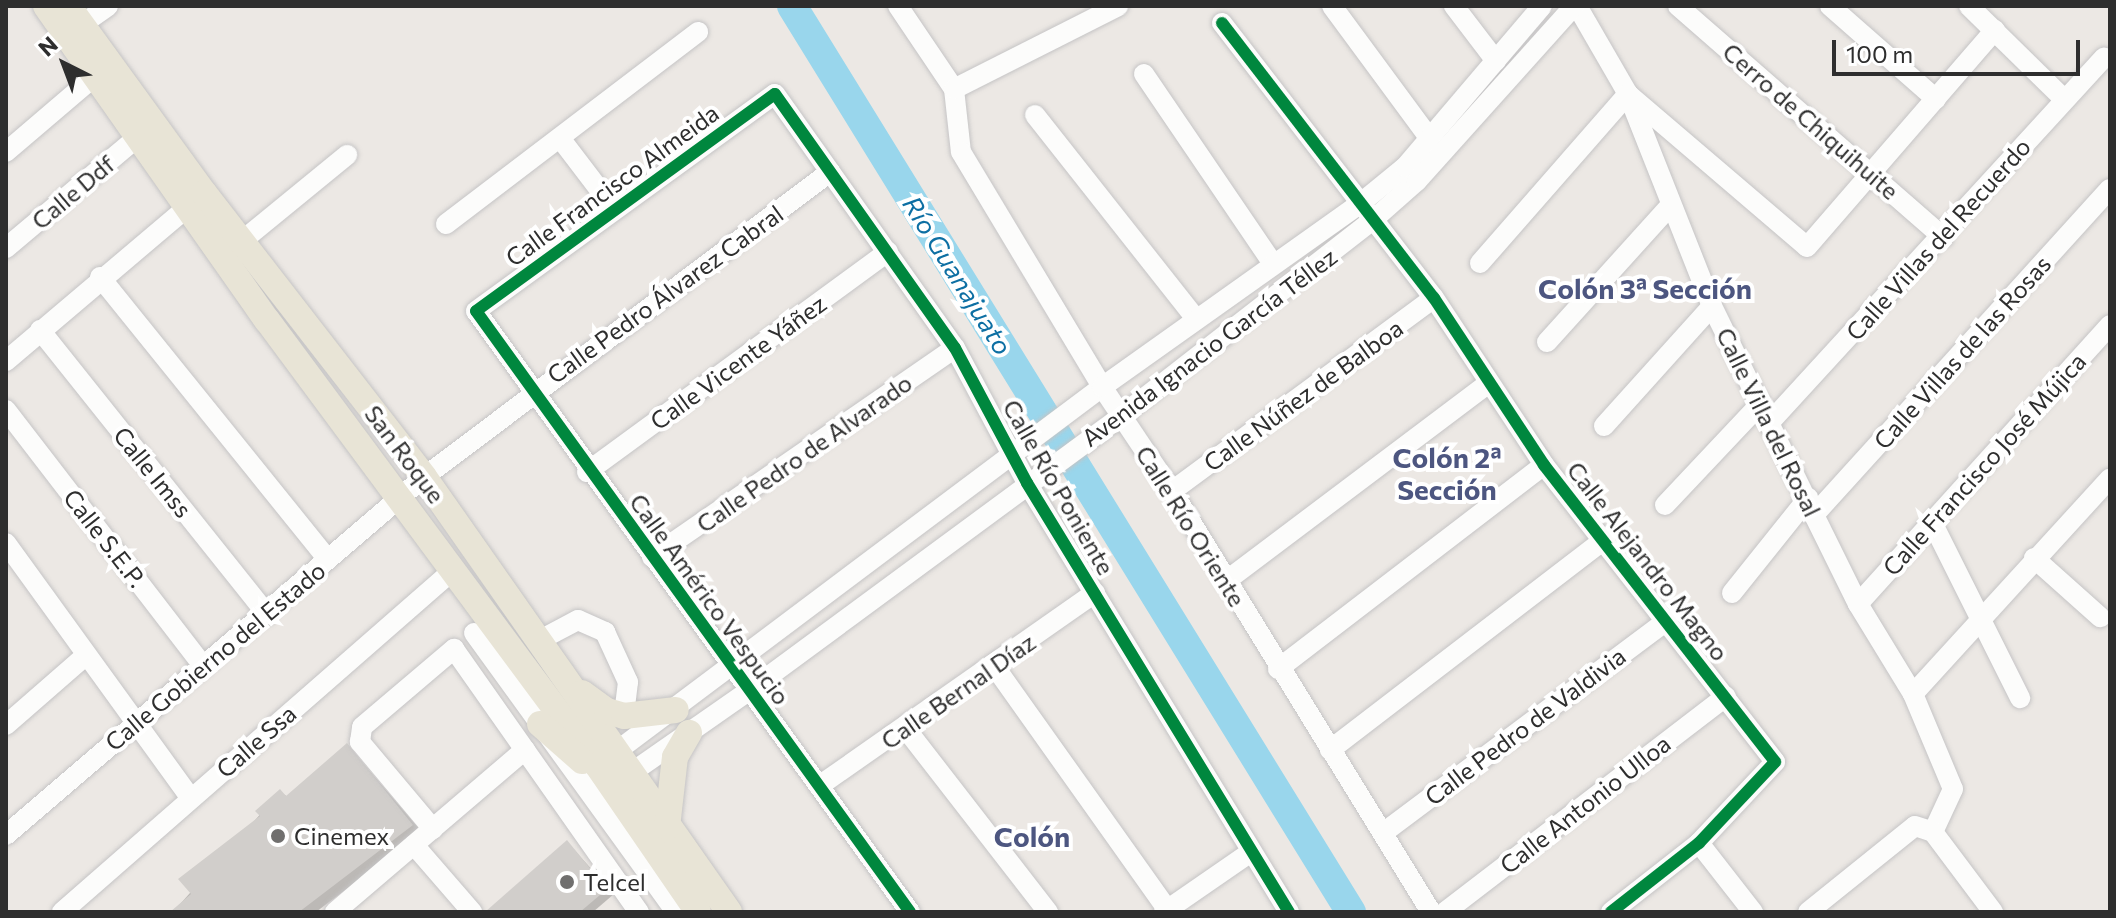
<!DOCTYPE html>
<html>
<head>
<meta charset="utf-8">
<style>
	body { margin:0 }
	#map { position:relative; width:2116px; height:918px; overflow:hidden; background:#ece8e4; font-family:Commissioner,sans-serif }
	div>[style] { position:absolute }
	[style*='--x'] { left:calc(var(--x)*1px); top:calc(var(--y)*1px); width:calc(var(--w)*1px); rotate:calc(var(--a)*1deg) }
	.shadow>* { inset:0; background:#0003 }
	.river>* { height:30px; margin:-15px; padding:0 15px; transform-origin:15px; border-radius:15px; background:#99d6ec }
	.building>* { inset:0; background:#d1cecb }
	.roads { filter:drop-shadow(0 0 2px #c5c4c5) drop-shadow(0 0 2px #c5c4c5) }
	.minor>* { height:20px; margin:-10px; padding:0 10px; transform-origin:10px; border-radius:10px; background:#fcfcfb }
	.major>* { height:26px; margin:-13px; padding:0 13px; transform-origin:13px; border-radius:13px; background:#e8e4d6 }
	.cycleway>* { height:12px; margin:-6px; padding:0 6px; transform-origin:6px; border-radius:6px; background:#00873e }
	.dots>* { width:22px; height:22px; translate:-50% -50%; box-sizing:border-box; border:4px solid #fff; border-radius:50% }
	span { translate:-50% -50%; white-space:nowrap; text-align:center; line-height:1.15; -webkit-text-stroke:8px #fff; paint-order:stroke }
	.street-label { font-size:24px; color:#2e2e2e }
	.poi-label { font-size:24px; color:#2e2e2e }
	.left { translate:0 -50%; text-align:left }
	.water-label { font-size:26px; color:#0d6fa3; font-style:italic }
	.quarter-label { font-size:28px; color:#4d5680; font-weight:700 }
	.frame { position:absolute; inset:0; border:8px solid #2e2e2e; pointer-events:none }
	.north { position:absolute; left:24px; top:24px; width:80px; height:80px; -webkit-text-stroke:6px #fff; paint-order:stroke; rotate:318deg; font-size:22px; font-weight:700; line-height:32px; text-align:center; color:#2e2e2e }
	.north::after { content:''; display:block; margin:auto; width:28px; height:36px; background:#2e2e2e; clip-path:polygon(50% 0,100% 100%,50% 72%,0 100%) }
	.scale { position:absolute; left:1832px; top:40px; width:248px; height:36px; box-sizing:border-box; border:4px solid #2e2e2e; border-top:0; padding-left:10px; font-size:24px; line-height:28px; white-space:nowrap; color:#2e2e2e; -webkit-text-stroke:6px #fff; paint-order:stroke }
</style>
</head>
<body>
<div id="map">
	<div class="shadow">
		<i style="clip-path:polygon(348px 746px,422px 832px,316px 912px,173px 912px,280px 792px,288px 797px)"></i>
		<i style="clip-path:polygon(567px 842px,614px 894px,593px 912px,489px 912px)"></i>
	</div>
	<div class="river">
		<i style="--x:792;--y:6;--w:1065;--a:58.33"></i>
	</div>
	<div class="building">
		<i style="clip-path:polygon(347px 743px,413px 825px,299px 912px,170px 912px,191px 894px,178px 879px,260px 816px,255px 811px,280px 789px,286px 796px)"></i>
		<i style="clip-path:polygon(567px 840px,607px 889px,580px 912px,485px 912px)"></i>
	</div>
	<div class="roads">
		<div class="minor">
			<i style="--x:898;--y:6;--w:100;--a:56"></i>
			<i style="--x:954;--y:89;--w:63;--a:83.7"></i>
			<i style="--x:961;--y:152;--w:274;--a:59"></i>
			<i style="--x:1102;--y:387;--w:125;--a:56.1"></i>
			<i style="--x:1172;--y:491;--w:494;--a:58.4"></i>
			<i style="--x:1332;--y:6;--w:165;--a:53.6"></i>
			<i style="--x:1454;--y:6;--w:69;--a:52.6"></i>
			<i style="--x:1577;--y:6;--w:102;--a:59.9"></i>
			<i style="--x:1628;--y:94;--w:228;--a:68.4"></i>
			<i style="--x:1712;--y:306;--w:233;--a:64"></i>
			<i style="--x:1814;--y:515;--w:99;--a:63.7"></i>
			<i style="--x:1858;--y:604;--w:105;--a:58.6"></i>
			<i style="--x:1913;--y:694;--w:103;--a:67.2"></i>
			<i style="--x:1953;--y:789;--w:47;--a:114.9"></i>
			<i style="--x:1678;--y:6;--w:352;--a:41.1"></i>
			<i style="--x:1830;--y:6;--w:141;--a:41.3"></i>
			<i style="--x:1969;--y:6;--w:133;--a:44.4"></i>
			<i style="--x:1222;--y:23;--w:347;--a:52.4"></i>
			<i style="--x:1434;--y:298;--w:200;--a:56.6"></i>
			<i style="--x:1544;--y:465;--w:376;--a:52.1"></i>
			<i style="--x:1775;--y:762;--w:111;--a:133.2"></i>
			<i style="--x:1699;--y:843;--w:112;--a:141.9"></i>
			<i style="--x:81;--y:25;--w:33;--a:-35"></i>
			<i style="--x:1144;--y:74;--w:230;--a:55.8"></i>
			<i style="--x:954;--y:89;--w:184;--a:-26.8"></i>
			<i style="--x:1035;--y:115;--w:260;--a:51.7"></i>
			<i style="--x:560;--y:138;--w:89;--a:52.7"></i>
			<i style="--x:6;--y:152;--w:118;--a:-40.5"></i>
			<i style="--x:446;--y:224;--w:317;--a:-37.3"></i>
			<i style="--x:242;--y:241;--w:136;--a:-39.3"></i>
			<i style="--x:6;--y:248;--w:174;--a:-40.1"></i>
			<i style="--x:1480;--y:263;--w:225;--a:-48.8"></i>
			<i style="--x:1628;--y:94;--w:235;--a:40.5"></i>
			<i style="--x:1807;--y:247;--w:287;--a:-49.1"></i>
			<i style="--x:100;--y:277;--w:363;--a:51.1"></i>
			<i style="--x:40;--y:330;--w:364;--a:51.4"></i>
			<i style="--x:1547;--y:342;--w:182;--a:-47.9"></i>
			<i style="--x:6;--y:361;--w:252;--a:-40.3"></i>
			<i style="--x:6;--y:410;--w:324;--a:52.4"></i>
			<i style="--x:1771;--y:421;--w:493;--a:-47.5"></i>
			<i style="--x:1604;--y:426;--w:161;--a:-48"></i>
			<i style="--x:587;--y:472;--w:373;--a:-36.2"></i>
			<i style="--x:1172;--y:491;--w:325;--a:-36.4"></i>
			<i style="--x:1665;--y:505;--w:140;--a:-46.7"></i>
			<i style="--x:1814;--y:515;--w:440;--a:-47.8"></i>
			<i style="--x:1932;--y:522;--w:197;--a:63.4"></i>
			<i style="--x:6;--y:543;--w:314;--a:54.1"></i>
			<i style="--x:652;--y:557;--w:368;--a:-34.6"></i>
			<i style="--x:2034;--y:558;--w:89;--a:41.8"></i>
			<i style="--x:1226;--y:581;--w:327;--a:-37"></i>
			<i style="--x:1732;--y:593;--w:122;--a:-51.3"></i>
			<i style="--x:1858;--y:604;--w:376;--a:-47.9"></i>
			<i style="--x:474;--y:633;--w:343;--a:54.1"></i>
			<i style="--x:540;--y:640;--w:43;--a:-27.8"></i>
			<i style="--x:578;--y:620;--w:30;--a:24"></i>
			<i style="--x:605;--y:632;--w:55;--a:65.3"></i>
			<i style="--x:628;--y:682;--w:34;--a:97"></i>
			<i style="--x:995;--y:667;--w:298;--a:54.6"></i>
			<i style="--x:1278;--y:669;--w:335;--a:-37.5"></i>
			<i style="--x:1913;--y:694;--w:292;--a:-47.6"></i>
			<i style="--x:6;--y:725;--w:105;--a:-41.1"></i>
			<i style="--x:906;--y:729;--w:232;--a:52.2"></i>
			<i style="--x:1330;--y:750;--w:347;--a:-37.5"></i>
			<i style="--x:605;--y:760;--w:621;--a:-36.89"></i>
			<i style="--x:1102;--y:387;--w:318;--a:-35.4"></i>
			<i style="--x:1361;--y:203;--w:57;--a:-39.3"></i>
			<i style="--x:1405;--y:167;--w:211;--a:-49.6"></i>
			<i style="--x:621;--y:780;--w:157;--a:-34.9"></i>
			<i style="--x:750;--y:690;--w:461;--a:-36.4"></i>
			<i style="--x:1121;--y:416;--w:321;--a:-37.9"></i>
			<i style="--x:1374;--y:219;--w:57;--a:-41.5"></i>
			<i style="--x:1417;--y:181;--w:235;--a:-48.1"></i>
			<i style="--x:819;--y:786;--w:337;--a:-35"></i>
			<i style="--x:433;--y:829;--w:114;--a:-130"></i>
			<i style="--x:360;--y:742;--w:15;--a:-82"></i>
			<i style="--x:362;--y:727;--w:121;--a:-40.3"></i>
			<i style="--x:454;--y:649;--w:322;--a:54.9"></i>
			<i style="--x:1383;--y:833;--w:356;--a:-36.8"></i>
			<i style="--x:6;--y:835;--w:550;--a:-40.58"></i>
			<i style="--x:424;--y:477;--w:508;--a:-36.92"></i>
			<i style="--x:1699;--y:843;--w:88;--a:52"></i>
			<i style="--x:414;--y:845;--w:89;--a:49.1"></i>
			<i style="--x:62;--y:912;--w:517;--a:-41.15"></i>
			<i style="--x:335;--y:912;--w:250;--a:-40.5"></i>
			<i style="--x:910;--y:912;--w:741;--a:-125.83"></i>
			<i style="--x:476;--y:311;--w:369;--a:-36"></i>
			<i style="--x:775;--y:94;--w:311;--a:54.7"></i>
			<i style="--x:955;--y:348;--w:153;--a:61.9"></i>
			<i style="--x:1027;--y:483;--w:503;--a:58.59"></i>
			<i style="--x:1164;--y:912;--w:106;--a:-34.6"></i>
			<i style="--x:1445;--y:912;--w:354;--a:-37.5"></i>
			<i style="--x:1808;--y:912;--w:137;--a:-38.8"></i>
			<i style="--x:1915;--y:826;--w:19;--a:18"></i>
			<i style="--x:1933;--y:832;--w:100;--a:53.1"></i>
		</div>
		<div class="major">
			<i style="--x:46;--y:6;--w:384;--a:54.9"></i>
			<i style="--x:267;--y:320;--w:554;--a:53.44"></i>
			<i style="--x:597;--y:765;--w:178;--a:55.5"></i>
			<i style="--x:68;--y:6;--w:231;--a:54"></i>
			<i style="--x:204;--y:193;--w:359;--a:52.2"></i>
			<i style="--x:424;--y:477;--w:531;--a:54.96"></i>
			<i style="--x:582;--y:693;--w:31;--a:36"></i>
			<i style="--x:607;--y:711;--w:18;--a:16"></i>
			<i style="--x:624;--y:716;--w:52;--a:-6.6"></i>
			<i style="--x:540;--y:724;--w:56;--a:41.4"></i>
			<i style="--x:667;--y:827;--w:70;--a:-83.5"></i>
			<i style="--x:675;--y:757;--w:28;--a:-60"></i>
		</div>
	</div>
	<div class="cycleway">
		<i style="--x:1222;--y:23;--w:347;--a:52.4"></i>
		<i style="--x:1434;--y:298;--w:200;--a:56.6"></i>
		<i style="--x:1544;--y:465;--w:376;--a:52.1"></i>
		<i style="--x:1775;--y:762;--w:111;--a:133.2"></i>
		<i style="--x:1699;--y:843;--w:112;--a:141.9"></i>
		<i style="--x:910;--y:912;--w:741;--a:-125.83"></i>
		<i style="--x:476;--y:311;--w:369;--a:-36"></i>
		<i style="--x:775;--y:94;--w:311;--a:54.7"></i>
		<i style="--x:955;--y:348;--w:153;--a:61.9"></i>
		<i style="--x:1027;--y:483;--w:503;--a:58.59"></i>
	</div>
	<div class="dots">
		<i style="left:278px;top:836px;background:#706f6e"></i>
		<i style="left:567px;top:882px;background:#706f6e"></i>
	</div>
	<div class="street-label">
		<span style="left:1811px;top:121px;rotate:41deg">Cerro de Chiquihuite</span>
		<span style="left:612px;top:185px;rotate:-36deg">Calle Francisco Almeida</span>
		<span style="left:73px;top:192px;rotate:-40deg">Calle Ddf</span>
		<span style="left:1938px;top:239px;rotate:-48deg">Calle Villas del Recuerdo</span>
		<span style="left:665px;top:294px;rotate:-36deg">Calle Pedro Álvarez Cabral</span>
		<span style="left:1209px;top:347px;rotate:-37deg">Avenida Ignacio García Téllez</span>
		<span style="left:1962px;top:352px;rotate:-48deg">Calle Villas de las Rosas</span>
		<span style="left:738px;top:362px;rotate:-36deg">Calle Vicente Yáñez</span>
		<span style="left:1303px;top:395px;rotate:-36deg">Calle Núñez de Balboa</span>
		<span style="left:1769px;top:422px;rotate:64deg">Calle Villa del Rosal</span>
		<span style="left:804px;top:453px;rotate:-35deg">Calle Pedro de Alvarado</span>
		<span style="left:405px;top:454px;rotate:53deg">San Roque</span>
		<span style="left:1984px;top:464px;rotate:-48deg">Calle Francisco José Mújica</span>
		<span style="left:153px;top:472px;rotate:51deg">Calle Imss</span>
		<span style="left:1059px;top:487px;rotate:60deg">Calle Río Poniente</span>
		<span style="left:1191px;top:526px;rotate:58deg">Calle Río Oriente</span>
		<span style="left:105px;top:538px;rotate:52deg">Calle S.E.P.</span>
		<span style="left:1648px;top:561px;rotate:52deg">Calle Alejandro Magno</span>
		<span style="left:710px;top:599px;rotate:54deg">Calle Américo Vespucio</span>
		<span style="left:215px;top:656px;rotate:-40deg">Calle Gobierno del Estado</span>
		<span style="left:958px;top:691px;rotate:-35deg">Calle Bernal Díaz</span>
		<span style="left:1525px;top:726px;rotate:-37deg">Calle Pedro de Valdivia</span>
		<span style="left:256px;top:741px;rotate:-41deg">Calle Ssa</span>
		<span style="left:1585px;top:804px;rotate:-38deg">Calle Antonio Ulloa</span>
	</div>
	<div class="poi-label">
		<span class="left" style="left:294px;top:836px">Cinemex</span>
		<span class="left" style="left:583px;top:882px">Telcel</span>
	</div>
	<div class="water-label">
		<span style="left:958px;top:275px;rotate:58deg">Río Guanajuato</span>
	</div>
	<div class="quarter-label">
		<span style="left:1645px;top:288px">Colón 3ª Sección</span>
		<span style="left:1447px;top:473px">Colón 2ª<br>Sección</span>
		<span style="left:1032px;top:836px">Colón</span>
	</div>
	<div class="frame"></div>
	<div class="north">N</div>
	<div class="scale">100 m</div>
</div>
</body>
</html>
